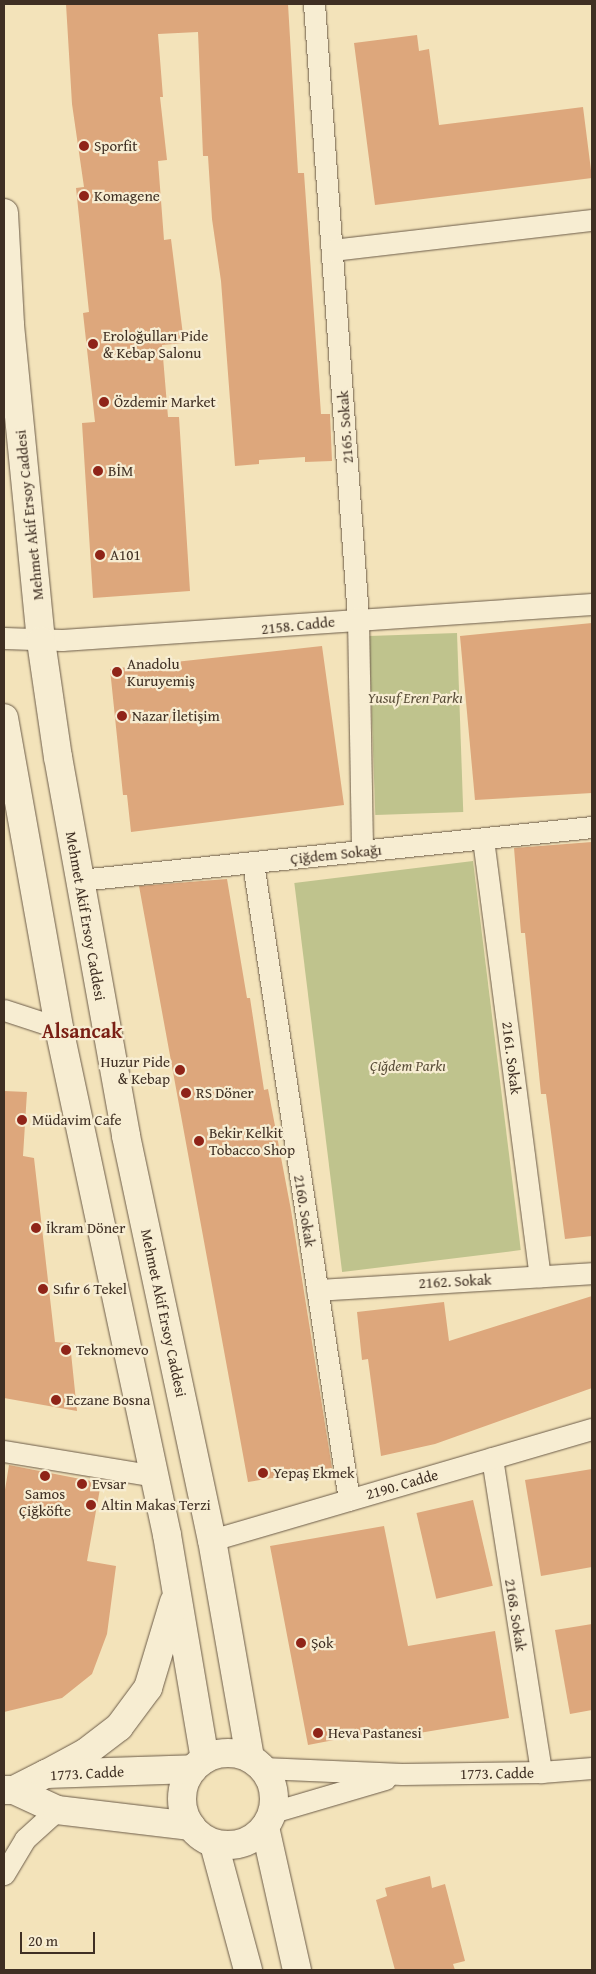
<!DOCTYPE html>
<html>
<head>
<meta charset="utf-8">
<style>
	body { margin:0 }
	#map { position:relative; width:596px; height:1974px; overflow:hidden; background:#f3e3ba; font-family:"Gentium Book Plus",serif }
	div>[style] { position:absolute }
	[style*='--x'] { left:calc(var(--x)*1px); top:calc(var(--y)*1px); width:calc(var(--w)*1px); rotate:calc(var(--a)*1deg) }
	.green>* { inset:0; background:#bfc38d; transform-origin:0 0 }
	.building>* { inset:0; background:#dda77c; transform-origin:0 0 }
	.roads { filter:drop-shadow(0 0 1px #6c5c49) drop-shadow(0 0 1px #6c5c49) }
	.minor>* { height:21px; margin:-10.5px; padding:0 10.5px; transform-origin:10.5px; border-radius:10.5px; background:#f7edd2 }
	.tertiary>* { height:28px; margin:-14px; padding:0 14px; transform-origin:14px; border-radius:14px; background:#f7edd2 }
	.tertiary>.ring { margin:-14px; padding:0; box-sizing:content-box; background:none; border:28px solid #f7edd2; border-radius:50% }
	.dots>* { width:14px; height:14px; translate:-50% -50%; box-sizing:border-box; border:2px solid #f7edd2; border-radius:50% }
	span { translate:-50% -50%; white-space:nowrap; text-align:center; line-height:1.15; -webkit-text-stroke:4.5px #f7edd2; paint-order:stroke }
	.poi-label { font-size:15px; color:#3f2f23 }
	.left { translate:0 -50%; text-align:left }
	.right { translate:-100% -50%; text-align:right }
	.street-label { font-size:15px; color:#3f2f23 }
	.park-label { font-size:15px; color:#594d38; font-style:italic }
	.district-label { font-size:20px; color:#7a1f14; font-weight:700 }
	.frame { position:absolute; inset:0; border:5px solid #3f2f23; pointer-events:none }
	.scale { position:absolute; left:20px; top:1932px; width:75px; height:22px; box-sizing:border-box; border:2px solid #3f2f23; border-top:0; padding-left:6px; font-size:15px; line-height:18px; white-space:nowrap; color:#3f2f23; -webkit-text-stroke:4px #f7edd2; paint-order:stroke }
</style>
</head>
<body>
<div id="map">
	<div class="green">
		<i style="left:457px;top:633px;width:179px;height:88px;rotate:88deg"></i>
		<i style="left:473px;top:861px;width:392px;height:180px;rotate:83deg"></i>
	</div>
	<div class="building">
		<i style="clip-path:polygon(66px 4px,288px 4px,298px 173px,304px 173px,321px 414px,330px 414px,332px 461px,305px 462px,305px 457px,259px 460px,259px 464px,235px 466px,221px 281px,212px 219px,208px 156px,203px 156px,198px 32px,158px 34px,163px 97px,160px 97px,167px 160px,158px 161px,164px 240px,171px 239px,184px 343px,162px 345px,168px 417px,179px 417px,190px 591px,93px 598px,82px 423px,95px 422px,83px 313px,89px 312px,76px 188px,84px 187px,72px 104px)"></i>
		<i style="clip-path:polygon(417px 35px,419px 51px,429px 49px,439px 125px,583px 107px,592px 178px,375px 205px,354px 43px)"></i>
		<i style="clip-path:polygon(592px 623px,592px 793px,475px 800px,460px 636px)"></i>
		<i style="clip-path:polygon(322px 646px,344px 805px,131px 832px,127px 795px,123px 795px,110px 669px)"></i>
		<i style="clip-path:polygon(592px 842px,592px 1236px,565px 1239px,546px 1094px,541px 1094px,525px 933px,521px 933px,514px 848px)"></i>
		<i style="clip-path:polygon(227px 879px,247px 998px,250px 998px,264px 1090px,268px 1089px,291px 1210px,332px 1468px,248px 1482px,139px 886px)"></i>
		<i style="clip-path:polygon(4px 1091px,27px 1092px,23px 1156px,34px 1158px,55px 1342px,70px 1343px,77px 1411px,4px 1398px)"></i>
		<i style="clip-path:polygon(592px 1296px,592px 1388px,435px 1444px,381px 1456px,368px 1359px,362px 1360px,357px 1312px,444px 1302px,449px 1341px)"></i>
		<i style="clip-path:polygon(9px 1465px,101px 1483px,87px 1561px,116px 1566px,107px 1634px,92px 1674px,62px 1698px,4px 1712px,4px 1496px)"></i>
		<i style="clip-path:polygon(592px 1469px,592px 1567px,541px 1576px,525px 1480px)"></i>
		<i style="left:473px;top:1500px;width:88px;height:58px;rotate:77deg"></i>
		<i style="clip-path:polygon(384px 1526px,408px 1646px,495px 1631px,509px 1718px,383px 1739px,381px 1731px,308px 1745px,270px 1546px)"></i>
		<i style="clip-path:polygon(592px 1624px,592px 1710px,570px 1714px,555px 1630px)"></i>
		<i style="clip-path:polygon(430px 1876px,432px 1888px,445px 1884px,465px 1961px,453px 1964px,455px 1970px,395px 1970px,376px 1900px,387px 1896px,385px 1888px)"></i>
	</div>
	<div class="roads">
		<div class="minor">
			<i style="--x:314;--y:4;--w:616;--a:85.9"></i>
			<i style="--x:358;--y:618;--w:233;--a:89"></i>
			<i style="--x:332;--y:250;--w:262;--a:-6.6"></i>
			<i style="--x:4;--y:638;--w:58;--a:2"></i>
			<i style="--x:62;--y:640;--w:531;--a:-3.89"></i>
			<i style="--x:483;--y:839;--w:441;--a:82.6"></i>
			<i style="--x:253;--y:863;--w:644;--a:81.43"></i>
			<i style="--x:80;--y:880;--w:515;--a:-5.91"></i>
			<i style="--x:4;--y:1010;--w:58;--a:18.1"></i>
			<i style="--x:317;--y:1290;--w:276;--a:-3.5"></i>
			<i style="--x:4;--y:1451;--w:153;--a:9.4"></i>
			<i style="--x:492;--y:1458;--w:318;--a:81.1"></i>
			<i style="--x:212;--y:1540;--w:396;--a:-16.3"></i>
			<i style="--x:263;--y:1768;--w:139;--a:2.5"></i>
			<i style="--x:402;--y:1774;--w:139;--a:-0.8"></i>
			<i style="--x:541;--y:1772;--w:51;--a:-4.5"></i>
			<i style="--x:273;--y:1812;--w:117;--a:-16.4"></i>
			<i style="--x:4;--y:1874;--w:41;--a:-59"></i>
			<i style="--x:25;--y:1839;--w:43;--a:-42.2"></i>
		</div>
		<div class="tertiary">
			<i style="--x:4;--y:213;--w:112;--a:86.9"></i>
			<i style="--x:10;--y:325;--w:318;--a:84.4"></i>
			<i style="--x:41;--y:641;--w:117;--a:81.7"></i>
			<i style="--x:58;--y:757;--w:385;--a:79.8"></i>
			<i style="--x:126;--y:1136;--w:413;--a:78"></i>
			<i style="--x:212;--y:1540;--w:221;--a:80.1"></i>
			<i style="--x:4;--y:718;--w:315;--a:79.9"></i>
			<i style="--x:59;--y:1028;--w:518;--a:77.97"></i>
			<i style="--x:167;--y:1535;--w:227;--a:80.4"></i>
			<i class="ring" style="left:182px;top:1753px;width:64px;height:64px"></i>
			<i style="--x:46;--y:1774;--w:44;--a:-28.3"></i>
			<i style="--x:85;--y:1753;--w:43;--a:-37.4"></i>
			<i style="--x:119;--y:1727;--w:49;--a:-53.4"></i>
			<i style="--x:148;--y:1688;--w:90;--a:-73.2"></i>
			<i style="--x:4;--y:1790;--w:10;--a:0"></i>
			<i style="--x:14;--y:1790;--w:36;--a:-27"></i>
			<i style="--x:46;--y:1774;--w:147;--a:-1.9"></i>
			<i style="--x:14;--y:1790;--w:47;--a:24.9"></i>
			<i style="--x:57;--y:1810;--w:135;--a:6.8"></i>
			<i style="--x:265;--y:1827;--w:147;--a:77.4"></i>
			<i style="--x:214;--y:1844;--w:131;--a:74.9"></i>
		</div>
	</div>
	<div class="dots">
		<i style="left:84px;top:146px;background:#8f2418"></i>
		<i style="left:84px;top:196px;background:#8f2418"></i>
		<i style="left:93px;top:344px;background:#8f2418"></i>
		<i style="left:104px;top:402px;background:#8f2418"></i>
		<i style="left:98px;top:471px;background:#8f2418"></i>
		<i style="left:100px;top:555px;background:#8f2418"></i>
		<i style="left:117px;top:672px;background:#8f2418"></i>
		<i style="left:122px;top:716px;background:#8f2418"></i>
		<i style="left:180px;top:1070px;background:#8f2418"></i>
		<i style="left:186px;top:1093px;background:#8f2418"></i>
		<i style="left:22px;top:1120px;background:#8f2418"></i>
		<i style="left:199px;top:1141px;background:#8f2418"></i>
		<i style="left:36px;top:1228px;background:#8f2418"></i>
		<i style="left:43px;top:1289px;background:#8f2418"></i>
		<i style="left:66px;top:1350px;background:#8f2418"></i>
		<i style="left:56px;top:1400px;background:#8f2418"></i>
		<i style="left:263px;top:1473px;background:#8f2418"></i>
		<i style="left:45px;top:1476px;background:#8f2418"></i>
		<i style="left:82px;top:1484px;background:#8f2418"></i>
		<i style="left:91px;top:1505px;background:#8f2418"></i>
		<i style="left:301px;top:1643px;background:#8f2418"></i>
		<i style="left:318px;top:1733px;background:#8f2418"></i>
	</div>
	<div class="poi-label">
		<span class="left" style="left:94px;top:146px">Sporfit</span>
		<span class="left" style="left:94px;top:196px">Komagene</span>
		<span class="left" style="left:103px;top:344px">Eroloğulları Pide<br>&amp; Kebap Salonu</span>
		<span class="left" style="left:114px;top:402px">Özdemir Market</span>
		<span class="left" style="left:108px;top:471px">BİM</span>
		<span class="left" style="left:110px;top:555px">A101</span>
		<span class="left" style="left:127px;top:672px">Anadolu<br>Kuruyemiş</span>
		<span class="left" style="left:132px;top:716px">Nazar İletişim</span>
		<span class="right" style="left:170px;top:1070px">Huzur Pide<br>&amp; Kebap</span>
		<span class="left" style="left:196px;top:1093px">RS Döner</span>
		<span class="left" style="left:32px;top:1120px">Müdavim Cafe</span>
		<span class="left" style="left:209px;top:1141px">Bekir Kelkit<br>Tobacco Shop</span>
		<span class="left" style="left:46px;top:1228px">İkram Döner</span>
		<span class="left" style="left:53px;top:1289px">Sıfır 6 Tekel</span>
		<span class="left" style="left:76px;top:1350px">Teknomevo</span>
		<span class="left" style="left:66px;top:1400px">Eczane Bosna</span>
		<span class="left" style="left:273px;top:1473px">Yepaş Ekmek</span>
		<span class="left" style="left:92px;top:1484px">Evsar</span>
		<span style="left:45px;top:1502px">Samos<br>Çiğköfte</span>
		<span class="left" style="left:101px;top:1505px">Altin Makas Terzi</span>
		<span class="left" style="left:311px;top:1643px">Şok</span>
		<span class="left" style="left:328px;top:1733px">Heva Pastanesi</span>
	</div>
	<div class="street-label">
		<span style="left:345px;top:427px;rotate:-94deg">2165. Sokak</span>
		<span style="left:29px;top:515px;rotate:-96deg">Mehmet Akif Ersoy Caddesi</span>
		<span style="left:298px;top:625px;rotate:-6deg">2158. Cadde</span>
		<span style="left:336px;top:854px;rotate:-6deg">Çiğdem Sokağı</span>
		<span style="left:86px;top:916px;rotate:80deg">Mehmet Akif Ersoy Caddesi</span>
		<span style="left:512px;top:1058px;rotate:83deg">2161. Sokak</span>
		<span style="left:305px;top:1211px;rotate:81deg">2160. Sokak</span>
		<span style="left:455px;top:1281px;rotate:-3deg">2162. Sokak</span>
		<span style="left:164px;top:1313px;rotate:78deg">Mehmet Akif Ersoy Caddesi</span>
		<span style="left:402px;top:1484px;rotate:-16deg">2190. Cadde</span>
		<span style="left:516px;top:1615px;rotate:81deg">2168. Sokak</span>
		<span style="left:87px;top:1773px;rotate:-3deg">1773. Cadde</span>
		<span style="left:497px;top:1773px;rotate:-1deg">1773. Cadde</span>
	</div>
	<div class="park-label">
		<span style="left:415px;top:698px">Yusuf Eren Parkı</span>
		<span style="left:408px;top:1066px">Çiğdem Parkı</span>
	</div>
	<div class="district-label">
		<span style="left:82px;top:1030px">Alsancak</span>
	</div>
	<div class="frame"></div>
	<div class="scale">20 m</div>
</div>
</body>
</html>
